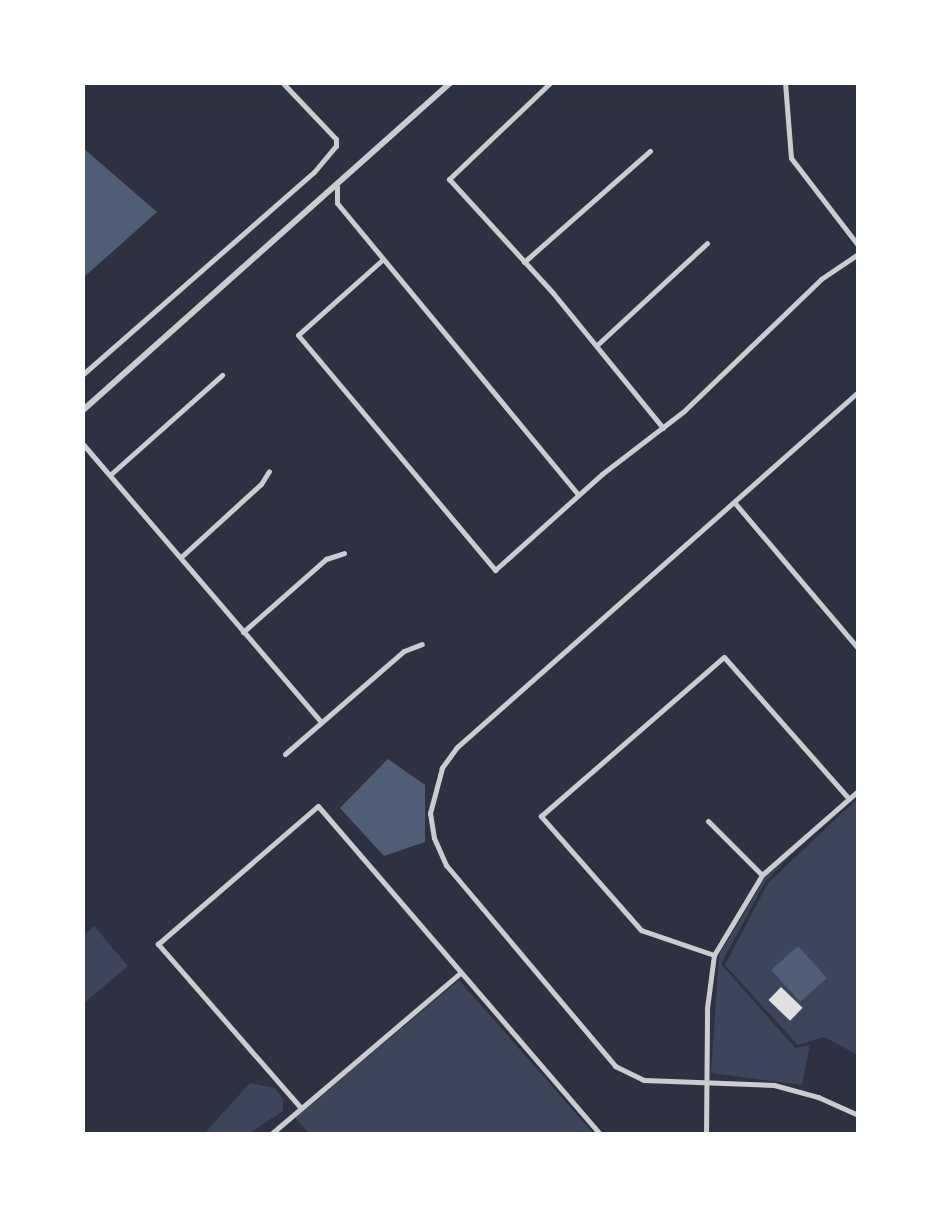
<!DOCTYPE html>
<html>
<head>
<meta charset="utf-8">
<style>
	body { margin:0 }
	#map { position:relative; width:941px; height:1217px; overflow:hidden; background:#2d3142; font-family:Manrope,sans-serif }
	div>[style] { position:absolute }
	[style*='--x'] { left:calc(var(--x)*1px); top:calc(var(--y)*1px); width:calc(var(--w)*1px); rotate:calc(var(--a)*1deg) }
	.green>* { inset:0; background:#3c4559 }
	.water>* { inset:0; background:#4f5d75; transform-origin:0 0 }
	.building>* { inset:0; background:#e0e0e3; transform-origin:0 0 }
	.minor>* { height:5px; margin:-2.5px; padding:0 2.5px; transform-origin:2.5px; border-radius:2.5px; background:#caccd0 }
	.tertiary>* { height:6px; margin:-3px; padding:0 3px; transform-origin:3px; border-radius:3px; background:#caccd0 }
	span { translate:-50% -50%; white-space:nowrap; text-align:center; line-height:1.15; -webkit-text-stroke:8px #fff; paint-order:stroke }
	.frame { position:absolute; inset:0; border:85px solid #fff; pointer-events:none }
</style>
</head>
<body>
<div id="map">
	<div class="green">
		<i style="clip-path:polygon(858px 798px,858px 1055px,824px 1037px,798px 1045px,725px 965px,768px 883px)"></i>
		<i style="clip-path:polygon(793px 853px,765px 882px,721px 964px,795px 1048px,810px 1045px,802px 1085px,711px 1073px,719px 955px,765px 878px)"></i>
		<i style="clip-path:polygon(94px 926px,128px 966px,83px 1004px,83px 936px)"></i>
		<i style="clip-path:polygon(459px 980px,594px 1134px,310px 1134px,295px 1118px)"></i>
		<i style="clip-path:polygon(250px 1083px,275px 1088px,283px 1099px,283px 1111px,248px 1134px,204px 1134px)"></i>
	</div>
	<div class="water">
		<i style="clip-path:polygon(82px 147px,157px 212px,83px 278px,82px 278px)"></i>
		<i style="clip-path:polygon(388px 759px,425px 785px,425px 842px,384px 856px,340px 808px)"></i>
		<i style="left:798px;top:946px;width:43px;height:36px;rotate:48deg"></i>
	</div>
	<div class="building">
		<i style="left:781px;top:987px;width:30px;height:18px;rotate:44deg"></i>
	</div>
	<div class="minor">
		<i style="--x:551;--y:82;--w:141;--a:136.4"></i>
		<i style="--x:449;--y:179;--w:154;--a:47.6"></i>
		<i style="--x:553;--y:293;--w:174;--a:50.8"></i>
		<i style="--x:785;--y:82;--w:76;--a:85.5"></i>
		<i style="--x:791;--y:158;--w:110;--a:52.4"></i>
		<i style="--x:337;--y:186;--w:17;--a:90"></i>
		<i style="--x:337;--y:203;--w:378;--a:50.4"></i>
		<i style="--x:381;--y:261;--w:111;--a:138.3"></i>
		<i style="--x:298;--y:335;--w:307;--a:50"></i>
		<i style="--x:495;--y:570;--w:144;--a:-41.9"></i>
		<i style="--x:602;--y:474;--w:103;--a:-37.5"></i>
		<i style="--x:684;--y:411;--w:190;--a:-43.9"></i>
		<i style="--x:821;--y:279;--w:45;--a:-34"></i>
		<i style="--x:524;--y:262;--w:168;--a:-41.4"></i>
		<i style="--x:597;--y:345;--w:150;--a:-42.8"></i>
		<i style="--x:82;--y:375;--w:308;--a:-41.2"></i>
		<i style="--x:314;--y:172;--w:34;--a:-50"></i>
		<i style="--x:336;--y:146;--w:7;--a:-90"></i>
		<i style="--x:336;--y:139;--w:79;--a:-133.5"></i>
		<i style="--x:858;--y:392;--w:536;--a:138.48"></i>
		<i style="--x:457;--y:747;--w:26;--a:126"></i>
		<i style="--x:442;--y:768;--w:47;--a:104.9"></i>
		<i style="--x:430;--y:813;--w:25;--a:81"></i>
		<i style="--x:434;--y:838;--w:30;--a:66"></i>
		<i style="--x:446;--y:865;--w:263;--a:49.9"></i>
		<i style="--x:615;--y:1066;--w:32;--a:26"></i>
		<i style="--x:644;--y:1080;--w:130;--a:2.2"></i>
		<i style="--x:774;--y:1085;--w:46;--a:15.3"></i>
		<i style="--x:818;--y:1097;--w:44;--a:24.2"></i>
		<i style="--x:82;--y:443;--w:367;--a:49.4"></i>
		<i style="--x:111;--y:474;--w:149;--a:-41.7"></i>
		<i style="--x:734;--y:502;--w:192;--a:49.7"></i>
		<i style="--x:181;--y:557;--w:108;--a:-42.4"></i>
		<i style="--x:261;--y:484;--w:15;--a:-58"></i>
		<i style="--x:243;--y:632;--w:111;--a:-41.3"></i>
		<i style="--x:326;--y:559;--w:19;--a:-18"></i>
		<i style="--x:285;--y:754;--w:157;--a:-40.9"></i>
		<i style="--x:404;--y:651;--w:19;--a:-21"></i>
		<i style="--x:708;--y:821;--w:76;--a:45"></i>
		<i style="--x:714;--y:955;--w:77;--a:-161.1"></i>
		<i style="--x:641;--y:930;--w:152;--a:-131.3"></i>
		<i style="--x:541;--y:816;--w:242;--a:-41"></i>
		<i style="--x:724;--y:657;--w:189;--a:48.6"></i>
		<i style="--x:301;--y:1108;--w:218;--a:-131.1"></i>
		<i style="--x:158;--y:944;--w:211;--a:-40.8"></i>
		<i style="--x:318;--y:806;--w:433;--a:49.3"></i>
		<i style="--x:271;--y:1134;--w:247;--a:-40.4"></i>
		<i style="--x:706;--y:1134;--w:126;--a:-89.5"></i>
		<i style="--x:707;--y:1008;--w:53;--a:-82.5"></i>
		<i style="--x:714;--y:955;--w:93;--a:-59"></i>
		<i style="--x:762;--y:875;--w:128;--a:-41.2"></i>
	</div>
	<div class="tertiary">
		<i style="--x:82;--y:411;--w:494;--a:-41.7"></i>
	</div>
	<div class="frame"></div>
</div>
</body>
</html>
